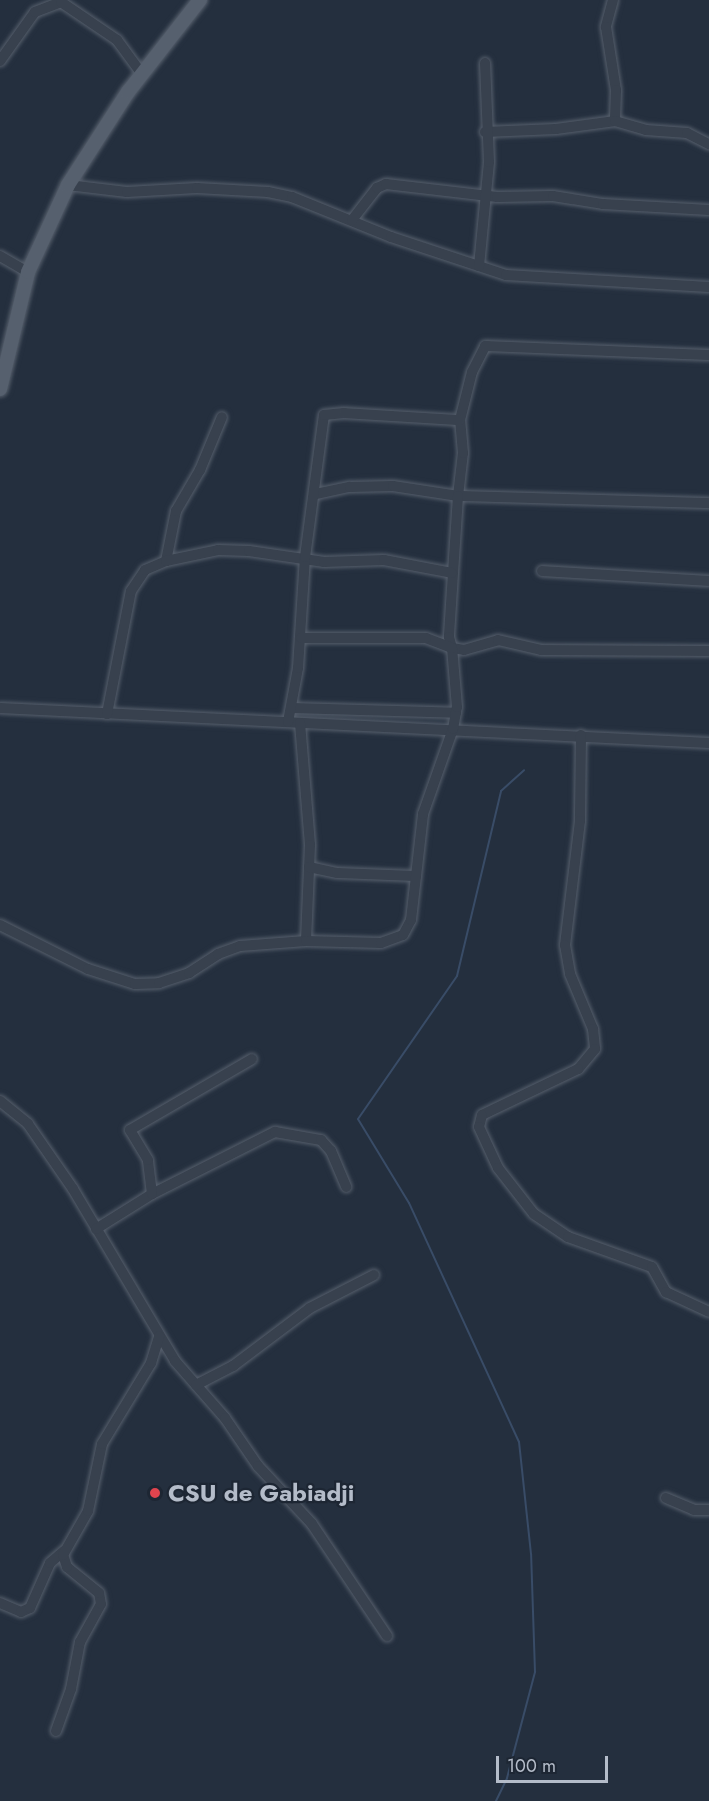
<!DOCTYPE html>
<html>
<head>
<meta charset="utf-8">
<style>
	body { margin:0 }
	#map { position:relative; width:709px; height:1801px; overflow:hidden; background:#242f3e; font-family:Jost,sans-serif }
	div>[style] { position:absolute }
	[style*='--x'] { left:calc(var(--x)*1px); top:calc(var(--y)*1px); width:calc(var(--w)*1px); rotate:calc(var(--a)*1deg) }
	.stream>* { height:2px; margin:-1px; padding:0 1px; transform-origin:1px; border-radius:1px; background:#394c67 }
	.roads { filter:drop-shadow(0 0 2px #565f6c) drop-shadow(0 0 2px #565f6c) }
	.minor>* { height:10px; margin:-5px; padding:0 5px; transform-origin:5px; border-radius:5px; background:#38414e }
	.major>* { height:14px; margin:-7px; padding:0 7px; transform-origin:7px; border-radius:7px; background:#56606e }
	.dots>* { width:16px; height:16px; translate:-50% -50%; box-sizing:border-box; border:3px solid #1d2633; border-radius:50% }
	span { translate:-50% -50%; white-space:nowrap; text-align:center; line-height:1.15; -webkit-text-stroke:4.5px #1d2633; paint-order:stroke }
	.poi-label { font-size:24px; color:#b4bcc9; font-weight:700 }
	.left { translate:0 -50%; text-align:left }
	.scale { position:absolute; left:496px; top:1756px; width:112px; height:27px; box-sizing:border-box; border:3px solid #b4bcc9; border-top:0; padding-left:8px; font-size:18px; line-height:21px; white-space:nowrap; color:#b4bcc9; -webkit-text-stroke:4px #1d2633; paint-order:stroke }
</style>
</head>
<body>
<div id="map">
	<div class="stream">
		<i style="--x:496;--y:1801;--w:25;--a:-64"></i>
		<i style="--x:507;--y:1778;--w:110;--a:-75.2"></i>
		<i style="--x:535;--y:1672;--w:118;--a:-91.9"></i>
		<i style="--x:531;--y:1554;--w:113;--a:-96.1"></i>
		<i style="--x:519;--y:1442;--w:263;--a:-114.7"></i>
		<i style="--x:409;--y:1203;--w:98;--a:-121.3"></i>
		<i style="--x:358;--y:1119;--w:174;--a:-55.3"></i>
		<i style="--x:457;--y:976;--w:190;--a:-76.6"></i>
		<i style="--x:501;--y:791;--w:31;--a:-42"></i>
	</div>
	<div class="roads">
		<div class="minor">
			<i style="--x:613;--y:0;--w:28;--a:105"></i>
			<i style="--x:606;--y:27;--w:64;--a:81"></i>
			<i style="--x:616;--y:90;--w:31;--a:92"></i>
			<i style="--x:0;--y:61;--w:60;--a:-54.5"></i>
			<i style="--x:35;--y:12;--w:28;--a:-21"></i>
			<i style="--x:61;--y:2;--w:68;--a:34.2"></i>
			<i style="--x:117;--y:40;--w:42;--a:53.7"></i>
			<i style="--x:485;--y:132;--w:71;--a:-2.4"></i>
			<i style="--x:556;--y:129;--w:60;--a:-7.7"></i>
			<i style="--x:615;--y:121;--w:32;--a:16"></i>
			<i style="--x:646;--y:130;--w:41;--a:4.2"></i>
			<i style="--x:687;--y:133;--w:25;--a:27"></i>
			<i style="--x:68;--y:185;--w:59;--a:6.8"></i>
			<i style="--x:127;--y:192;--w:70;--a:-3.3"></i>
			<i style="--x:197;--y:188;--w:71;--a:3.2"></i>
			<i style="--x:268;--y:192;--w:25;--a:12"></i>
			<i style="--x:292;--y:197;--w:107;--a:22"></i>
			<i style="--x:391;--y:237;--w:121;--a:18.3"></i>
			<i style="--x:506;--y:275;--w:203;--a:3.4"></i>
			<i style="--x:352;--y:220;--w:41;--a:-52"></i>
			<i style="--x:377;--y:188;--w:10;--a:-24"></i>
			<i style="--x:386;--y:184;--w:112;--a:6.7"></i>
			<i style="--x:497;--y:197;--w:56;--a:-1"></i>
			<i style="--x:553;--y:196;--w:51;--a:9.1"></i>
			<i style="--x:603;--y:204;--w:106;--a:3.2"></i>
			<i style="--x:0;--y:256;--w:32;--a:30"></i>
			<i style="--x:479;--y:266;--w:104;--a:-84.5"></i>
			<i style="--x:489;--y:162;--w:99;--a:-92.3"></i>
			<i style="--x:316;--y:494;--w:35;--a:-12"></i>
			<i style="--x:350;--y:487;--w:43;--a:-1.3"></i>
			<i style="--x:393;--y:486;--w:66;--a:8.7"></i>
			<i style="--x:458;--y:496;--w:43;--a:-83.4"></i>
			<i style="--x:463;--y:453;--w:33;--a:-95"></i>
			<i style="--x:460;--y:420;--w:49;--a:-76"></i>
			<i style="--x:472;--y:372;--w:29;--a:-63"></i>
			<i style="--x:485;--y:346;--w:224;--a:2.3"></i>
			<i style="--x:709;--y:503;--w:251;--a:-178.4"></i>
			<i style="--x:458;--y:496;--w:141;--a:93.7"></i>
			<i style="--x:449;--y:637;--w:11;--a:75"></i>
			<i style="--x:452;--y:648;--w:12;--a:9"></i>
			<i style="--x:464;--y:650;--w:35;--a:-16"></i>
			<i style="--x:498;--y:640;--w:44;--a:13.1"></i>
			<i style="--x:541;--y:650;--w:168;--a:0.3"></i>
			<i style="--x:166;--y:561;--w:51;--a:-78.7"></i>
			<i style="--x:176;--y:511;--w:48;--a:-59.7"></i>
			<i style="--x:200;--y:470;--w:57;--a:-67.5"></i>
			<i style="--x:542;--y:571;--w:167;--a:3.4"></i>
			<i style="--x:0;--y:708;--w:710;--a:2.83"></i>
			<i style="--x:292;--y:708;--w:164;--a:1.7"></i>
			<i style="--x:107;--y:714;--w:125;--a:-79"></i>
			<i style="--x:131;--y:591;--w:25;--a:-56"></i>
			<i style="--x:145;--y:570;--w:23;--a:-23"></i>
			<i style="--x:166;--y:561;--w:53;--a:-11.9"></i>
			<i style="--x:218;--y:550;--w:31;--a:2"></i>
			<i style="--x:249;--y:551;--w:76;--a:8.3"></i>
			<i style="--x:324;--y:562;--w:60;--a:-1.9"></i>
			<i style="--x:384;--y:560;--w:69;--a:10.8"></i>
			<i style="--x:288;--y:722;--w:55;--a:-79.5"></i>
			<i style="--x:298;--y:668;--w:111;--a:-86.4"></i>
			<i style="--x:305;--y:557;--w:143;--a:-82.4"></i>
			<i style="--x:324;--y:415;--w:20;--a:-6"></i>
			<i style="--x:344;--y:413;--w:116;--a:3.5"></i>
			<i style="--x:300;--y:723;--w:122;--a:85.3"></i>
			<i style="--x:310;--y:845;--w:96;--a:92.4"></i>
			<i style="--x:581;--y:735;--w:86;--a:90.7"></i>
			<i style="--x:580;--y:821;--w:125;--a:96.9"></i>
			<i style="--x:565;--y:945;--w:29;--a:80"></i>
			<i style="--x:570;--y:974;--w:60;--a:67.3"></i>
			<i style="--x:593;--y:1029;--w:20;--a:84"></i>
			<i style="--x:595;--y:1049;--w:26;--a:130"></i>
			<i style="--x:578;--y:1069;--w:106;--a:154.4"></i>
			<i style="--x:482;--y:1115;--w:12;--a:104"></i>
			<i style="--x:479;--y:1127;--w:45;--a:65.1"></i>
			<i style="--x:498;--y:1168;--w:58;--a:52"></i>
			<i style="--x:534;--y:1214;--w:41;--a:34.1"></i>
			<i style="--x:568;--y:1237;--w:89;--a:19.7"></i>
			<i style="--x:652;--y:1267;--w:29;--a:61"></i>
			<i style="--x:666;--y:1292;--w:47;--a:24.9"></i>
			<i style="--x:309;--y:867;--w:29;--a:12"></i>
			<i style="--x:337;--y:873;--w:79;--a:2.2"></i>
			<i style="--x:0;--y:925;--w:98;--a:26.6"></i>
			<i style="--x:88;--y:969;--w:49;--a:17.7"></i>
			<i style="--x:135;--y:984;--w:24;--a:-2"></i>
			<i style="--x:159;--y:983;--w:32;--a:-18"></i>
			<i style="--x:189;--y:973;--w:35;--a:-33"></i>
			<i style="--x:218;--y:954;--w:23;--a:-20"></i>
			<i style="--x:240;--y:946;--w:66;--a:-4.3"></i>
			<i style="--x:306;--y:941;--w:75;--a:1.5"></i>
			<i style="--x:381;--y:943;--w:23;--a:-20"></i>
			<i style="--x:403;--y:935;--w:17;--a:-62"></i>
			<i style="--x:411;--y:920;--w:107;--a:-83.5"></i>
			<i style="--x:423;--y:814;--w:90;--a:-70.6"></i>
			<i style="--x:453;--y:729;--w:22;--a:-80"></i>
			<i style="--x:457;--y:707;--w:59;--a:-94.8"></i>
			<i style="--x:452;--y:648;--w:28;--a:-159"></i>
			<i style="--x:426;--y:638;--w:125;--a:180"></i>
			<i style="--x:0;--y:1101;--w:36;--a:39"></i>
			<i style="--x:28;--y:1124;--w:79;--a:55.3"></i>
			<i style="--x:73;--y:1189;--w:200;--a:59.3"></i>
			<i style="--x:175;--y:1361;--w:76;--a:48.7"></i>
			<i style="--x:225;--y:1418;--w:58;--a:55.5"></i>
			<i style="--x:258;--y:1466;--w:79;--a:47"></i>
			<i style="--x:312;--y:1524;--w:135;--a:56.2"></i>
			<i style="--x:152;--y:1194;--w:138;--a:-26.8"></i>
			<i style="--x:275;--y:1132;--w:47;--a:9.9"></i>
			<i style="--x:321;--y:1140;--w:15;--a:48"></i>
			<i style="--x:331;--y:1151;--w:39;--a:67"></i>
			<i style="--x:96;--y:1229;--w:66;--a:-32"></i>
			<i style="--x:152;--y:1194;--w:34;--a:-97"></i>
			<i style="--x:148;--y:1160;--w:35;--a:-121"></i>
			<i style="--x:130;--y:1130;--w:141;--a:-30.2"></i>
			<i style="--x:196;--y:1385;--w:42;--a:-27.2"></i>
			<i style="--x:233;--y:1366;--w:96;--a:-37"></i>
			<i style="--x:310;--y:1308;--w:72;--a:-27.3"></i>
			<i style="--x:666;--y:1498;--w:30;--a:23"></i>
			<i style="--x:694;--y:1510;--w:15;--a:0"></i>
			<i style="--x:0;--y:1603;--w:23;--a:23"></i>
			<i style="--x:21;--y:1612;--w:10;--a:-24"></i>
			<i style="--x:30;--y:1608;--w:49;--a:-66"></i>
			<i style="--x:50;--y:1563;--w:18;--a:-41"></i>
			<i style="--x:56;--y:1731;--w:45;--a:-70.3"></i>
			<i style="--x:71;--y:1689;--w:48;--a:-79.2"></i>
			<i style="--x:80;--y:1642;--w:43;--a:-61.1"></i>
			<i style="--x:101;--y:1604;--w:11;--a:-100"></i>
			<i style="--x:99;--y:1593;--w:41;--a:-140.9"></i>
			<i style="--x:67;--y:1567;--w:13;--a:-108"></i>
			<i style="--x:63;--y:1555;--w:51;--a:-60.4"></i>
			<i style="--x:88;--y:1511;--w:68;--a:-78.2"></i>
			<i style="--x:102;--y:1444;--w:95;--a:-58.8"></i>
			<i style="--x:151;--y:1363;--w:28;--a:-73"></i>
		</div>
		<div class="major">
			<i style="--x:0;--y:389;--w:120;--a:-76.5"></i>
			<i style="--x:28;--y:272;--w:96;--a:-65.3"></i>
			<i style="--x:68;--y:185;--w:111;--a:-57.2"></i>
			<i style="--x:128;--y:92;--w:117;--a:-52"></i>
		</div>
	</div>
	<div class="dots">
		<i style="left:155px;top:1493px;background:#e0444e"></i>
	</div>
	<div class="poi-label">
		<span class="left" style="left:168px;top:1493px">CSU de Gabiadji</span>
	</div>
	<div class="scale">100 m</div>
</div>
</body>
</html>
